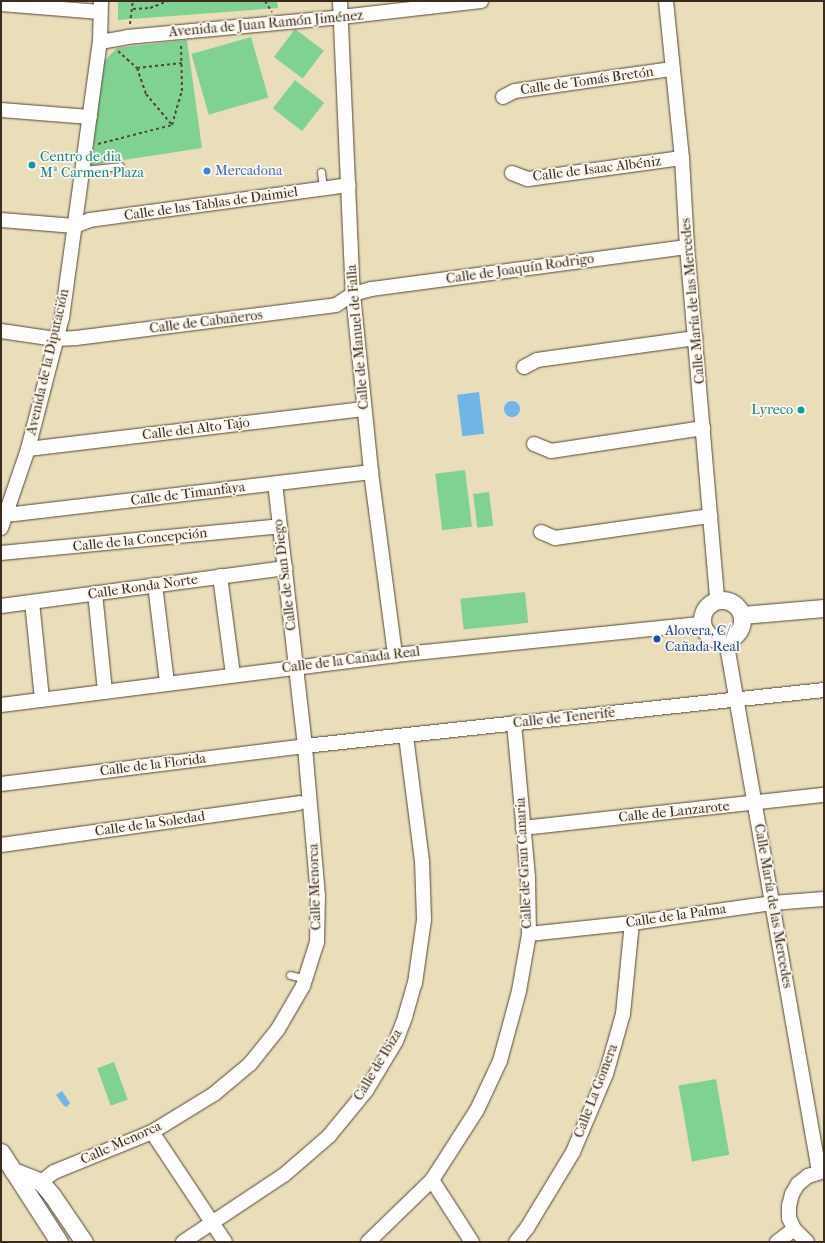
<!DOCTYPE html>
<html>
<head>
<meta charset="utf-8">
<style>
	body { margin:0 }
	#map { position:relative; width:825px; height:1243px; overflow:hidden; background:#e9deb9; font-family:"IM FELL French Canon",serif }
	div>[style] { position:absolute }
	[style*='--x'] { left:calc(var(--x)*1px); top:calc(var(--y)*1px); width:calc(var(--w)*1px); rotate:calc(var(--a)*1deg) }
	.green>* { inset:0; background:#80d293; transform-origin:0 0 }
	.water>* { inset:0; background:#6fb6e6; transform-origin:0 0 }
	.round { border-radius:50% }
	.path>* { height:2px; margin-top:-1px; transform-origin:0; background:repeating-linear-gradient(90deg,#554535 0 3px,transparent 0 6px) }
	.roads { filter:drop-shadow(0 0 1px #554535) drop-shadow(0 0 1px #554535) }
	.service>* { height:7px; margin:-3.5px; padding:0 3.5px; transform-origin:3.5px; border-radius:3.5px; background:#fff }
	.minor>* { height:14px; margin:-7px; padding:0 7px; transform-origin:7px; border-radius:7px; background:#fff }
	.tertiary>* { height:17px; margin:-8.5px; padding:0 8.5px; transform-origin:8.5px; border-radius:8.5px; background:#fff }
	.tertiary>.ring { margin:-8.5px; padding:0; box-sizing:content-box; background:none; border:17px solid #fff; border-radius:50% }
	.dots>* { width:11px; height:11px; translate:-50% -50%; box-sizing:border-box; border:2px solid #fbf7ec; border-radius:50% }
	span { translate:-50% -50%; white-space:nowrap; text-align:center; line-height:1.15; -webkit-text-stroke:3.5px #fbf7ec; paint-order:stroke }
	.street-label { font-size:14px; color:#3b2a1e }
	.culture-label { font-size:14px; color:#0d838f }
	.left { translate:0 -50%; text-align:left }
	.right { translate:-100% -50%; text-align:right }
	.shop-label { font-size:14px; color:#366cbe }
	.transit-label { font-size:14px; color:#164399 }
	.frame { position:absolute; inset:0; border:2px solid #3b2a1e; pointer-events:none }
</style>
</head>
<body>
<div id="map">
	<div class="green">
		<i style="clip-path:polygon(118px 1px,277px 1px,278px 8px,118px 20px)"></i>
		<i style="left:295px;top:29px;width:36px;height:35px;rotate:37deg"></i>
		<i style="left:251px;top:37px;width:63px;height:62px;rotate:74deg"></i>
		<i style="clip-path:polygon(187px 40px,202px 148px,91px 165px,102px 70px,103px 63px,110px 55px,117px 48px,124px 47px)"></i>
		<i style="left:295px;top:80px;width:37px;height:36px;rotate:38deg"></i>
		<i style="left:465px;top:470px;width:57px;height:30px;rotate:83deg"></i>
		<i style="left:489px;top:492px;width:34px;height:16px;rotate:83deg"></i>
		<i style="left:525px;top:592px;width:31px;height:65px;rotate:84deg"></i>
		<i style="left:114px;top:1062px;width:40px;height:18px;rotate:70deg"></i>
		<i style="left:716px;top:1079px;width:77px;height:38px;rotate:80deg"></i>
	</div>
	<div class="water">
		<i style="left:479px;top:392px;width:42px;height:22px;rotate:83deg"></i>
		<i class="round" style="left:504px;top:401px;width:16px;height:16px"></i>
		<i style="clip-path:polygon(62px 1091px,70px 1103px,67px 1107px,64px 1106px,56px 1095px)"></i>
	</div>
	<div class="path">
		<i style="--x:265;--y:1;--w:13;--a:58"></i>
		<i style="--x:133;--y:9;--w:17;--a:-3"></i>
		<i style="--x:150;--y:8;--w:19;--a:-21"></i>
		<i style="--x:130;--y:24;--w:23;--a:-83"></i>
		<i style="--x:118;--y:51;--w:25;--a:42"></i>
		<i style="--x:137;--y:68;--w:28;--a:71"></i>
		<i style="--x:146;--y:94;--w:40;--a:50"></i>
		<i style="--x:137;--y:68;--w:45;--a:-6.3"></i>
		<i style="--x:98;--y:144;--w:76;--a:-14.4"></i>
		<i style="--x:172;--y:125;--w:35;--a:-74"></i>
		<i style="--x:182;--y:91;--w:47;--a:-91.2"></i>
	</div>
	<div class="roads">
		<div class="service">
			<i style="--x:83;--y:170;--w:37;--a:-6"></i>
			<i style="--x:321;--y:172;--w:17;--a:83"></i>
			<i style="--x:290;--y:975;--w:16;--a:14"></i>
		</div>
		<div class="minor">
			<i style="--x:340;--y:1;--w:293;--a:87.5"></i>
			<i style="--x:353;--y:294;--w:179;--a:84.2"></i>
			<i style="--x:371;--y:472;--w:185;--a:82.5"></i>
			<i style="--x:666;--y:1;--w:158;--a:84.2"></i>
			<i style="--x:682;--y:158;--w:89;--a:86.8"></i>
			<i style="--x:687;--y:247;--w:354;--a:85.1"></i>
			<i style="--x:1;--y:4;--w:99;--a:4.6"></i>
			<i style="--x:100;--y:42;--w:27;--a:-10"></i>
			<i style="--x:127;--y:37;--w:215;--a:-5.3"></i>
			<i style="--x:341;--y:17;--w:141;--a:-6.5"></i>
			<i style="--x:503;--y:97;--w:13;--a:-27"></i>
			<i style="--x:515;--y:91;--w:159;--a:-8"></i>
			<i style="--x:1;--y:110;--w:89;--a:4.5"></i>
			<i style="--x:512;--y:173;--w:17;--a:21"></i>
			<i style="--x:528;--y:179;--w:155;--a:-7.8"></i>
			<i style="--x:1;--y:220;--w:74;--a:4.6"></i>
			<i style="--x:75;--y:226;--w:16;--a:-22"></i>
			<i style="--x:90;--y:220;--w:261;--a:-7.7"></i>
			<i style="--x:1;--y:331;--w:55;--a:8.4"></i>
			<i style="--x:55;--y:339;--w:21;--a:-3"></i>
			<i style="--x:76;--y:338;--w:262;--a:-7.2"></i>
			<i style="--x:336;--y:305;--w:20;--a:-33"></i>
			<i style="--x:353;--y:294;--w:20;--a:-15"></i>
			<i style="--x:372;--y:289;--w:318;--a:-7.6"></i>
			<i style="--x:524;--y:367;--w:15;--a:-28"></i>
			<i style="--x:537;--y:360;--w:160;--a:-7.9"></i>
			<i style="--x:534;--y:444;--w:18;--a:22"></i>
			<i style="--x:551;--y:451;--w:154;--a:-8.6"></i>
			<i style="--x:28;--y:449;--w:338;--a:-6.8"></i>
			<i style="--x:6;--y:515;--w:368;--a:-6.7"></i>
			<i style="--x:1;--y:528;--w:83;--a:-71.1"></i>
			<i style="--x:28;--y:449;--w:135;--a:-75.5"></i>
			<i style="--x:62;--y:318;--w:279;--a:-82.2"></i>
			<i style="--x:100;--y:42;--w:41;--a:-88.6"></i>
			<i style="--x:541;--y:532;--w:15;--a:23"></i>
			<i style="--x:555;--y:538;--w:157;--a:-8.1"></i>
			<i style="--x:1;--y:553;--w:280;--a:-5.5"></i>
			<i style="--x:220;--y:576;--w:100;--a:82.5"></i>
			<i style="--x:155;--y:585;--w:99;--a:83"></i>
			<i style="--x:95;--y:593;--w:99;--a:84.2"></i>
			<i style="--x:32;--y:602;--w:98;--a:84.1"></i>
			<i style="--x:1;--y:606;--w:287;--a:-7.6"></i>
			<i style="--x:726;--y:640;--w:539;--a:80.07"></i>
			<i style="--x:1;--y:705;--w:397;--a:-7.2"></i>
			<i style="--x:395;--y:655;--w:309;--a:-5.8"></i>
			<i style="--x:1;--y:784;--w:306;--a:-7.1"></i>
			<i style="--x:305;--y:746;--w:522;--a:-6.16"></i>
			<i style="--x:523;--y:828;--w:303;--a:-6.3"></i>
			<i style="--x:1;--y:845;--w:301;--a:-8"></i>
			<i style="--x:529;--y:934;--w:104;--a:-6.1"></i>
			<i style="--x:632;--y:923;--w:141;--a:-8.1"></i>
			<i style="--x:772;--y:903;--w:52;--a:-4.4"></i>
			<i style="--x:152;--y:1132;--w:132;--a:56.4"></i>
			<i style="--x:432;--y:1180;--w:74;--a:57.2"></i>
			<i style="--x:41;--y:1182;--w:16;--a:-38"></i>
			<i style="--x:54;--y:1172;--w:106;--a:-22.2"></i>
			<i style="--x:152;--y:1132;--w:73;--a:-31.5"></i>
			<i style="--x:214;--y:1094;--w:47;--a:-39.8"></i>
			<i style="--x:250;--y:1064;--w:45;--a:-51.3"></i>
			<i style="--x:278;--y:1029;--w:50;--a:-59.8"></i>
			<i style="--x:303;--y:986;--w:46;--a:-72.3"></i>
			<i style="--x:317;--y:942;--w:46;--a:-88.8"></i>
			<i style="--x:318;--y:896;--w:151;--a:-95"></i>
			<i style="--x:305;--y:746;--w:264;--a:-96.5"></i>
			<i style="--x:183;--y:1242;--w:121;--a:-33.6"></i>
			<i style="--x:284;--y:1175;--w:60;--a:-40.9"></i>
			<i style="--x:329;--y:1136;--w:58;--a:-50.6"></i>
			<i style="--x:366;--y:1091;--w:58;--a:-59"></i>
			<i style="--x:396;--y:1041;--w:26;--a:-69"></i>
			<i style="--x:405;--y:1017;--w:35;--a:-74"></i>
			<i style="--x:415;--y:983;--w:64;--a:-81.9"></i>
			<i style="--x:424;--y:920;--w:59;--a:-91.9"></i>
			<i style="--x:422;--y:861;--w:126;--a:-97.3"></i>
			<i style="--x:368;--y:1242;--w:89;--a:-44.1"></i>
			<i style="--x:432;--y:1180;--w:83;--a:-57.3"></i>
			<i style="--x:477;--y:1110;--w:54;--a:-64.9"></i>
			<i style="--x:500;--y:1061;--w:73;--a:-74.8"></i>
			<i style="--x:519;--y:991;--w:58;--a:-80"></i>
			<i style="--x:529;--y:934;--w:57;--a:-91"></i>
			<i style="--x:528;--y:877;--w:155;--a:-95.2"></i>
			<i style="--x:516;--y:1242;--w:18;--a:-52"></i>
			<i style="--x:527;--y:1228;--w:89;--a:-58.8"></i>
			<i style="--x:573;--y:1152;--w:85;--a:-67.1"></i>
			<i style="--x:606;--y:1074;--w:62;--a:-74.2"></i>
			<i style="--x:623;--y:1014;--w:91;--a:-84.4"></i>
			<i style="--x:777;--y:1242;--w:21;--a:-37"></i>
			<i style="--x:807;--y:1242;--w:18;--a:-135"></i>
			<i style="--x:794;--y:1229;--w:12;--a:-114"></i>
			<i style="--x:789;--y:1218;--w:12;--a:-90"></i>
			<i style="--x:789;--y:1206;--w:12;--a:-76"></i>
			<i style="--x:792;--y:1194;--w:12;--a:-59"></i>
			<i style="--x:798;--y:1184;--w:13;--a:-39"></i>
			<i style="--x:808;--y:1176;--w:17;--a:-17"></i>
		</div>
		<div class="tertiary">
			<i class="ring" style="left:702px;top:600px;width:23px;height:23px"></i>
			<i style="--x:742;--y:615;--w:82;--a:-4.9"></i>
			<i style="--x:1;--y:1152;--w:107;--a:57.2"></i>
			<i style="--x:13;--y:1171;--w:30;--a:21"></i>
			<i style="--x:41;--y:1182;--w:17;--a:50"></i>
			<i style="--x:52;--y:1195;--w:57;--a:55.8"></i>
		</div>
	</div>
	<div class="dots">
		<i style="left:32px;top:165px;background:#0f9aa8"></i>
		<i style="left:207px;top:171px;background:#3f7fe0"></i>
		<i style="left:801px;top:410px;background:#0f9aa8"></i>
		<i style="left:657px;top:639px;background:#1a4fb4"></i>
	</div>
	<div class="street-label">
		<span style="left:266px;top:24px;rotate:-5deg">Avenida de Juan Ramón Jiménez</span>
		<span style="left:587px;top:81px;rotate:-8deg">Calle de Tomás Bretón</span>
		<span style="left:597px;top:169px;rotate:-7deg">Calle de Isaac Albéniz</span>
		<span style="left:211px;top:204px;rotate:-8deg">Calle de las Tablas de Daimiel</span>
		<span style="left:520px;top:269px;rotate:-8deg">Calle de Joaquín Rodrigo</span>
		<span style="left:693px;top:301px;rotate:-95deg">Calle María de las Mercedes</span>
		<span style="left:206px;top:322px;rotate:-7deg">Calle de Cabañeros</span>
		<span style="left:358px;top:337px;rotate:-95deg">Calle de Manuel de Falla</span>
		<span style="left:48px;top:362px;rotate:-77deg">Avenida de la Diputación</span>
		<span style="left:196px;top:429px;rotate:-7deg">Calle del Alto Tajo</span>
		<span style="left:188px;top:494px;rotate:-7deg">Calle de Timanfaya</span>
		<span style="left:140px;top:540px;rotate:-6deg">Calle de la Concepción</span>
		<span style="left:285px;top:575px;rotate:-97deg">Calle de San Diego</span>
		<span style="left:143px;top:587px;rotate:-8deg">Calle Ronda Norte</span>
		<span style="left:351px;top:660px;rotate:-7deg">Calle de la Cañada Real</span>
		<span style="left:564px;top:718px;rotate:-6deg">Calle de Tenerife</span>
		<span style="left:153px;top:765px;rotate:-7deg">Calle de la Florida</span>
		<span style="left:674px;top:812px;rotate:-6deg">Calle de Lanzarote</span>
		<span style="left:150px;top:824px;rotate:-8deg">Calle de la Soledad</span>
		<span style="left:524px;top:863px;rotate:-93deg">Calle de Gran Canaria</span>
		<span style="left:315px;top:887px;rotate:-92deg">Calle Menorca</span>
		<span style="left:773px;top:906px;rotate:80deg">Calle María de las Mercedes</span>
		<span style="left:676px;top:916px;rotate:-8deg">Calle de la Palma</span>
		<span style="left:378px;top:1065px;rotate:-59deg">Calle de Ibiza</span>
		<span style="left:596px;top:1091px;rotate:-69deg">Calle La Gomera</span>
		<span style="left:121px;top:1143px;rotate:-24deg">Calle Menorca</span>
	</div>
	<div class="culture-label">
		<span class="left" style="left:40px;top:165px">Centro de dia<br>Mª Carmen Plaza</span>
		<span class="right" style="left:793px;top:410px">Lyreco</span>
	</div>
	<div class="shop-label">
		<span class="left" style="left:215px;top:171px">Mercadona</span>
	</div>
	<div class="transit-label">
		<span class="left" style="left:665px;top:639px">Alovera, C/<br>Cañada Real</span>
	</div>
	<div class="frame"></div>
</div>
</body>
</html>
